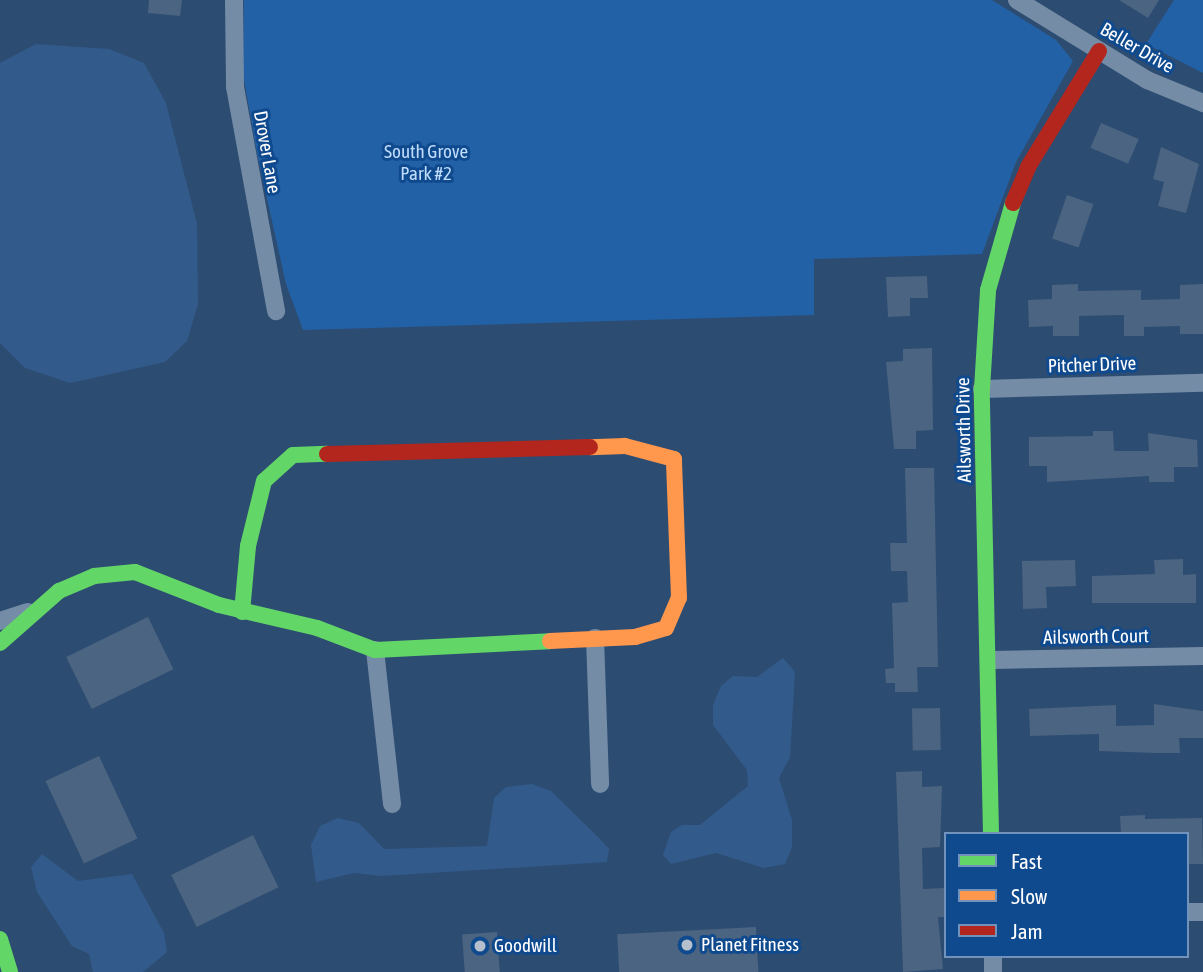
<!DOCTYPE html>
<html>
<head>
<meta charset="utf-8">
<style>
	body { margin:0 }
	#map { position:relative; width:1203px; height:972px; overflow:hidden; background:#2d4c71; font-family:"Asap Condensed",sans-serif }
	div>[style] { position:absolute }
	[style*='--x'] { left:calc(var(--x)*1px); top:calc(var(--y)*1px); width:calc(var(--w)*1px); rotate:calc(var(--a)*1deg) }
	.green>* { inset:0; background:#2361a6 }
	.water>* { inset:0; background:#325b8c }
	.building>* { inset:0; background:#4a6481; transform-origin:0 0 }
	.street>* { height:18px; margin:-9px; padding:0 9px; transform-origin:9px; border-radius:9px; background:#748ca6 }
	.fast>* { height:16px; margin:-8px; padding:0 8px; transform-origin:8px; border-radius:8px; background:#63d668 }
	.slow>* { height:16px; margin:-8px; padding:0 8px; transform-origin:8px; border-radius:8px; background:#ff974d }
	.jam>* { height:16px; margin:-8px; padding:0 8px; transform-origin:8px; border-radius:8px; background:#b3261e }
	.dots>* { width:19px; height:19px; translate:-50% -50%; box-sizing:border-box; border:4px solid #104a8e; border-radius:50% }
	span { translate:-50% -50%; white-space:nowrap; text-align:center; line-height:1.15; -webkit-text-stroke:6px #104a8e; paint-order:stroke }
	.street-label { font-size:19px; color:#fff }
	.park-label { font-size:19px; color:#c0ddfd }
	.poi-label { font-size:19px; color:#fff }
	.left { translate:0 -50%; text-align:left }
	.legend { position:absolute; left:944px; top:832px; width:245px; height:126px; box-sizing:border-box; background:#104a8e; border:2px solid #7092bb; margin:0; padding:9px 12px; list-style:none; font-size:21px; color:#fff }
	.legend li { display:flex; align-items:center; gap:14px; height:35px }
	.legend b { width:35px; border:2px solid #7092bb }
</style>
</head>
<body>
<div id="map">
	<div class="green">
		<i style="clip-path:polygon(244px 0,992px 0,1056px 40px,1073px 61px,1016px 162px,982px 254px,814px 259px,814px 315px,303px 330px,286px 284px,258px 158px,243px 74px)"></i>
		<i style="clip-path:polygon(1174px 0,1203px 0,1203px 73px,1146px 44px)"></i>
	</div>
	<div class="water">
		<i style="clip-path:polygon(36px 44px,109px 49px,144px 63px,166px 103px,197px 224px,198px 304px,187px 341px,165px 362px,70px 383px,25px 368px,0 343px,0 63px)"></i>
		<i style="clip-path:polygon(783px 658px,795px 672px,790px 757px,779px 778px,792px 820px,792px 847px,785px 864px,764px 868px,716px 853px,671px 864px,663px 855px,671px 832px,682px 825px,700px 825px,748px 786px,747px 770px,713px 725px,713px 705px,721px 686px,733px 676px,757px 677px)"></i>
		<i style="clip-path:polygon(532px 784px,551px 791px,601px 840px,609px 849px,607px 862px,381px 876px,354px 873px,316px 882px,311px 845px,320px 826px,338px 818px,359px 823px,384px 849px,487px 846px,494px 798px,506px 787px)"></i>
		<i style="clip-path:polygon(42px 854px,78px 881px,132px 874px,164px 933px,167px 952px,143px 972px,93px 972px,89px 954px,72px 946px,37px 892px,31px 867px)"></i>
	</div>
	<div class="building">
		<i style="clip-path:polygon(149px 0,182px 0,180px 16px,148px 13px)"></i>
		<i style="clip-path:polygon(1119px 0,1159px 0,1148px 18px)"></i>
		<i style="left:1101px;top:123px;width:41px;height:27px;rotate:23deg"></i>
		<i style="clip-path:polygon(1161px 147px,1199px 164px,1186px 213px,1158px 206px,1164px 182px,1153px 179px)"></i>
		<i style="left:1067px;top:195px;width:28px;height:46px;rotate:19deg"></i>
		<i style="clip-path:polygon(927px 276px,928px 298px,910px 298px,910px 316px,888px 317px,886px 277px)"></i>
		<i style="clip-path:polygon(1078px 284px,1078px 291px,1141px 290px,1141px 300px,1180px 299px,1180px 285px,1203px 284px,1203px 334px,1180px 334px,1180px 326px,1144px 327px,1144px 336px,1124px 336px,1124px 315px,1079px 316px,1079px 336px,1053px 336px,1053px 326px,1029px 327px,1028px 300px,1052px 299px,1052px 285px)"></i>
		<i style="clip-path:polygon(932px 348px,933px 430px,916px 431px,916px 449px,894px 449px,886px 362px,903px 361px,903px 349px)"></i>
		<i style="clip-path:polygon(1093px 431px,1113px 431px,1114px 451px,1149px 451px,1148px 433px,1197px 440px,1198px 467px,1174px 467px,1174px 482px,1149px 482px,1149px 476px,1047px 482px,1047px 466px,1029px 466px,1029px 437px,1093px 436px)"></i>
		<i style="clip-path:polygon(905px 468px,934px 468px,938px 667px,917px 667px,918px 692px,895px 692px,895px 683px,886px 683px,885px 669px,894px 668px,892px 603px,908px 602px,907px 571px,891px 571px,890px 543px,907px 543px)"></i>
		<i style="clip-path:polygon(1183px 559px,1183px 575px,1196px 574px,1196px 603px,1092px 603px,1092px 576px,1155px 574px,1154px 560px)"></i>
		<i style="clip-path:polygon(1075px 560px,1076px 586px,1046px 587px,1047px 608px,1023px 609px,1022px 561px)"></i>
		<i style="left:148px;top:617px;width:58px;height:91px;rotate:64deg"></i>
		<i style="clip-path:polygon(1154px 704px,1203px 711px,1203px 738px,1179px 738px,1180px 753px,1155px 753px,1099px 751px,1099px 734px,1030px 736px,1029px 709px,1116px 705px,1116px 726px,1154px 725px)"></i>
		<i style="left:940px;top:708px;width:42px;height:28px;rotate:89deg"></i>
		<i style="left:99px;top:756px;width:91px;height:59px;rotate:65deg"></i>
		<i style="clip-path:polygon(922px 771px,922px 787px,942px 786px,940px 847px,922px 848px,923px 889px,945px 888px,946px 917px,938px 917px,943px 969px,903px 972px,896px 772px)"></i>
		<i style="clip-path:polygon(1145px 815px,1145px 819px,1202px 818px,1203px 864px,1187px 864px,1187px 834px,1121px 834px,1120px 816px)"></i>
		<i style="left:253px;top:835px;width:58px;height:91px;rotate:64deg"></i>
		<i style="left:756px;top:927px;width:45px;height:139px;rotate:87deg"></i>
		<i style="left:497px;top:932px;width:40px;height:35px;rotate:86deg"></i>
	</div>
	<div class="street">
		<i style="--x:234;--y:0;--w:87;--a:89.3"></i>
		<i style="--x:235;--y:87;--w:228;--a:79.6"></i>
		<i style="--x:1017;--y:0;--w:153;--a:31.6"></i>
		<i style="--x:1147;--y:80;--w:61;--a:22.3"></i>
		<i style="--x:982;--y:389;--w:221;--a:-1.6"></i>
		<i style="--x:0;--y:621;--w:29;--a:-18"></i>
		<i style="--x:595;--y:638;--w:146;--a:88"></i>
		<i style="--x:375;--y:650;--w:155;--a:83.7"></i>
		<i style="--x:990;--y:660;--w:213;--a:-1.1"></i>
		<i style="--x:1187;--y:912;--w:16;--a:0"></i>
		<i style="--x:993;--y:956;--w:16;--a:90"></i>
	</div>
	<div class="fast">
		<i style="--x:242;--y:612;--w:66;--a:-84.8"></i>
		<i style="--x:248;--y:546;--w:67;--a:-76.2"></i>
		<i style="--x:264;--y:481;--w:39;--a:-42"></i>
		<i style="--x:293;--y:455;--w:34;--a:-2"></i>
		<i style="--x:0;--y:643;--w:79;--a:-41.4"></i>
		<i style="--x:59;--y:591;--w:38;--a:-23"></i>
		<i style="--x:94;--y:576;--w:41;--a:-5.6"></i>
		<i style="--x:135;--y:572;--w:90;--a:21.4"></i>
		<i style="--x:219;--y:605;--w:101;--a:13.2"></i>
		<i style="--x:317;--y:628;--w:62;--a:20.8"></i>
		<i style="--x:375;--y:650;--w:175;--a:-2.9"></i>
		<i style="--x:991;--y:834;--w:445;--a:-91.2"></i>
		<i style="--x:982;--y:389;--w:99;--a:-86.5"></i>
		<i style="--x:988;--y:290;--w:91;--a:-74"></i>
		<i style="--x:0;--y:939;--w:34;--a:73"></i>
	</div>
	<div class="slow">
		<i style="--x:550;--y:641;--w:85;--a:-2.7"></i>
		<i style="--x:635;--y:637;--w:32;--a:-16"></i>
		<i style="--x:666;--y:628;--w:33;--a:-67"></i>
		<i style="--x:679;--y:598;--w:139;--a:-92.1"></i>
		<i style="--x:674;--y:459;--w:51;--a:-165.1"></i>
		<i style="--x:625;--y:446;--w:35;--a:178"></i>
	</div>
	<div class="jam">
		<i style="--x:1013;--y:203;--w:39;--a:-67"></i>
		<i style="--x:1028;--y:167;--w:136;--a:-58.5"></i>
		<i style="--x:327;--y:454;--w:263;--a:-1.5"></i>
	</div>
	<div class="dots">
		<i style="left:687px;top:945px;background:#b6c0cd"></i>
		<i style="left:480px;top:946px;background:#b6c0cd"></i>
	</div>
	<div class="street-label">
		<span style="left:1137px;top:48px;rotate:30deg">Beller Drive</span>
		<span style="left:267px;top:152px;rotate:80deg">Drover Lane</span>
		<span style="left:1092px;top:365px;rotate:-2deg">Pitcher Drive</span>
		<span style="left:964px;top:430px;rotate:-91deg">Ailsworth Drive</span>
		<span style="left:1096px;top:637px;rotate:-1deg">Ailsworth Court</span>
	</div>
	<div class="park-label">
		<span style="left:426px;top:163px">South Grove<br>Park #2</span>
	</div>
	<div class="poi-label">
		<span class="left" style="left:701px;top:945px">Planet Fitness</span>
		<span class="left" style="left:494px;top:946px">Goodwill</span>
	</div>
	<ul class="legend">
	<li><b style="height:9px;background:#63d668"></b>Fast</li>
	<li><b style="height:9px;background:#ff974d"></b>Slow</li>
	<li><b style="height:9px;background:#b3261e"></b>Jam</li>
	</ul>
</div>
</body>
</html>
